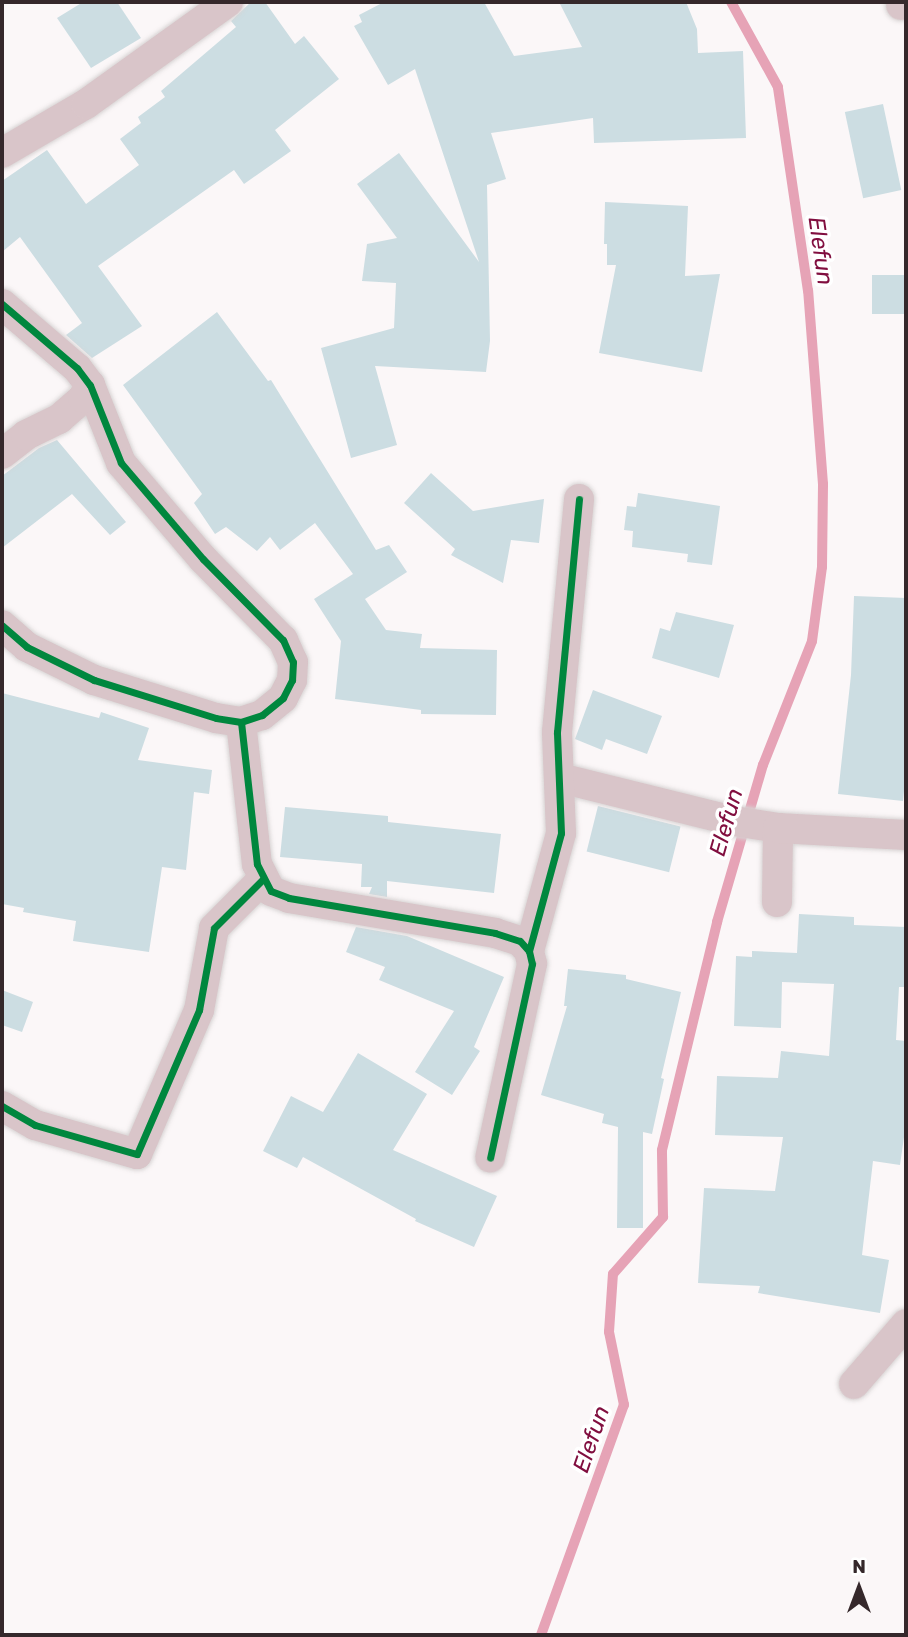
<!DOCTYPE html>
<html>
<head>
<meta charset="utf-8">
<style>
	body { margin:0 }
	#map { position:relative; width:908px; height:1637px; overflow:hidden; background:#fbf7f8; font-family:Rubik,sans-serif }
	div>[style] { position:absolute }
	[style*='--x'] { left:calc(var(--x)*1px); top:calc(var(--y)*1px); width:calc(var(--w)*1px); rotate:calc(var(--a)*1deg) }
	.stream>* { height:10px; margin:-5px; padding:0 5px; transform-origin:5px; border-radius:5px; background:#e6a3b6 }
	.building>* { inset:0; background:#ccdde2; transform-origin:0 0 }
	.roads { filter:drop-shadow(0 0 2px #d7d3d3) drop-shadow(0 0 2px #d7d3d3) }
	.minor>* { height:30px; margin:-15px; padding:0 15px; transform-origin:15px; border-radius:15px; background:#d9c5c9 }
	.cycleway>* { height:7px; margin:-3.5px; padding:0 3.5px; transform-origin:3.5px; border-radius:3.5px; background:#00873e }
	span { translate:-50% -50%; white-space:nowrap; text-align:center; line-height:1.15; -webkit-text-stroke:7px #fff; paint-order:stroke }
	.water-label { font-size:23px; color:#810e3f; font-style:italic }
	.frame { position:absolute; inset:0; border:4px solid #35282b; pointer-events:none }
	.north { position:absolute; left:824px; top:1553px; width:70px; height:70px; -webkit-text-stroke:5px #fff; paint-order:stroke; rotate:0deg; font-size:19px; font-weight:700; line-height:28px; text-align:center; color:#35282b }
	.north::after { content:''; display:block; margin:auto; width:24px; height:32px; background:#35282b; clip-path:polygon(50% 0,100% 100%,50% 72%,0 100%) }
</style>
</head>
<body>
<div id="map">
	<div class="stream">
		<i style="--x:541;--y:1635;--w:245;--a:-70.2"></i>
		<i style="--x:624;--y:1405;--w:75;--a:-101.6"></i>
		<i style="--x:609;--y:1332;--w:58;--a:-86.1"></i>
		<i style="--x:613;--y:1274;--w:76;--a:-48.7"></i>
		<i style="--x:663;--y:1217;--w:67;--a:-90.9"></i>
		<i style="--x:662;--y:1150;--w:235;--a:-76.4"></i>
		<i style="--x:717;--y:922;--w:164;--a:-73.7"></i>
		<i style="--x:763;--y:765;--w:133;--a:-68.4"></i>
		<i style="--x:812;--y:641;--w:75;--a:-82.3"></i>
		<i style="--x:822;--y:567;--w:83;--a:-89.3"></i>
		<i style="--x:823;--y:484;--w:194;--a:-94.4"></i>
		<i style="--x:808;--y:291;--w:206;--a:-98.4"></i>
		<i style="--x:778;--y:87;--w:97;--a:-118.9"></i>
	</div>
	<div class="building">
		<i style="clip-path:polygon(83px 2px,117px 2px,141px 38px,91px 68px,57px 18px)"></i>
		<i style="clip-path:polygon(251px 2px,265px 2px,295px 44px,304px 36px,339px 79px,275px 130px,291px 151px,244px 184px,234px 170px,98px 266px,142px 326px,92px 358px,66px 335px,82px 323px,20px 237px,2px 252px,2px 181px,47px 150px,86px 204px,139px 165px,120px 139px,141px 123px,138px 117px,165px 97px,161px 91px,236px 27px,231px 21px)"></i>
		<i style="clip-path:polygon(384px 2px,484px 2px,514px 56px,582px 47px,559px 2px,686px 2px,697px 29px,698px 53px,743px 51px,746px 138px,594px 143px,593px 118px,491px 133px,506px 179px,487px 185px,490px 341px,486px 372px,375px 366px,397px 445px,351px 458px,321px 348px,394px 328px,396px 283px,362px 281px,367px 244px,397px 238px,357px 184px,399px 153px,479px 262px,415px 69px,388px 85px,354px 26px,362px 22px,359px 15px)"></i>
		<i style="left:883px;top:104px;width:88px;height:39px;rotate:78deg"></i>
		<i style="clip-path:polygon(605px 202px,688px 206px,685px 276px,720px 274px,702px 372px,599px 353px,616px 265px,607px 265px,607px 244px,604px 244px)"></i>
		<i style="left:906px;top:275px;width:39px;height:34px;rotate:90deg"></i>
		<i style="clip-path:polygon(217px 312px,268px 381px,271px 380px,376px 550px,389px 545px,407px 572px,365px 599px,386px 630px,422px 634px,420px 648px,497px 650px,496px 715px,421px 714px,421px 710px,335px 699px,341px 641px,314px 599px,353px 574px,315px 523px,280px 550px,270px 537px,257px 551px,226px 527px,215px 534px,194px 503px,202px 494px,123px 385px)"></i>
		<i style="clip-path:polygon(57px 440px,126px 522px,110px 535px,72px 494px,2px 548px,2px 476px,39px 448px)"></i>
		<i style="clip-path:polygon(431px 473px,473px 511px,544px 499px,539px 543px,511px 540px,503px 583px,451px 555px,455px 549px,404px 503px)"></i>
		<i style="clip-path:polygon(638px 493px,720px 506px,712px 565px,687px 562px,688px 554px,632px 547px,633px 531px,624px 530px,627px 506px,636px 507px)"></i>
		<i style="clip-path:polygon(854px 596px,906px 598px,906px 771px,903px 801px,838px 794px,851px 675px)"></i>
		<i style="clip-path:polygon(676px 612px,734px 625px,719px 678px,652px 658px,660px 628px,670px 631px)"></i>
		<i style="clip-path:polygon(593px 690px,662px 716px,647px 754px,606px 739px,602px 750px,575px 739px)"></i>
		<i style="clip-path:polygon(2px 693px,99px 718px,101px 712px,149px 728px,138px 760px,212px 770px,209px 794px,194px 792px,186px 870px,162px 867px,149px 952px,73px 941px,76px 921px,23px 912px,24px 908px,2px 904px)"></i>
		<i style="left:598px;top:806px;width:85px;height:47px;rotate:14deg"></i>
		<i style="clip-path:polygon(285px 807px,388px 816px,388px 822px,501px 834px,494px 893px,387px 881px,387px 897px,369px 894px,372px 887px,361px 887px,362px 864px,280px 857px)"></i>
		<i style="clip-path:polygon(799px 914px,854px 917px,854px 925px,906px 927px,906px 987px,899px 987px,896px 1040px,906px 1041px,906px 1123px,900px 1165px,873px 1161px,862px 1255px,889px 1260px,880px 1313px,758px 1293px,760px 1286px,698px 1283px,704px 1188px,775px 1191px,783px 1137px,715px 1135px,717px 1076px,778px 1078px,781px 1051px,829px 1056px,834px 984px,782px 982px,781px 1028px,734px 1026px,736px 956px,752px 957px,752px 951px,797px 953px)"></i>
		<i style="clip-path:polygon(356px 927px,407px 936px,504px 977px,474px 1047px,480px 1051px,452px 1095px,415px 1072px,454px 1011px,379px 980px,385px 967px,346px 952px)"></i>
		<i style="clip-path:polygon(568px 969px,626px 975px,626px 979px,681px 992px,661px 1078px,664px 1079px,652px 1134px,643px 1132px,643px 1228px,617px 1228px,618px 1127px,602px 1123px,604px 1114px,541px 1095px,567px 1006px,564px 1006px)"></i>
		<i style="clip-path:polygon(2px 990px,33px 1002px,22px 1032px,2px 1025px)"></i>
		<i style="clip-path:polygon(358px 1053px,427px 1094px,393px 1150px,497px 1196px,474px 1247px,415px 1221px,416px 1219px,303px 1157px,297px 1168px,263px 1151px,291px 1096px,323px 1112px)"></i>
	</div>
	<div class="roads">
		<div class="minor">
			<i style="--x:901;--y:5;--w:6;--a:-31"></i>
			<i style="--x:2;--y:153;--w:97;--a:-30.3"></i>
			<i style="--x:86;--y:104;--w:175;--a:-35.7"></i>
			<i style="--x:2;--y:304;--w:99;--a:40.5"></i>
			<i style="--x:77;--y:368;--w:21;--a:53"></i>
			<i style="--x:90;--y:385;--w:84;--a:68.3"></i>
			<i style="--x:121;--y:463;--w:126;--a:49.5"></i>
			<i style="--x:203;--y:559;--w:114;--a:45.4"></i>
			<i style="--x:283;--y:640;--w:24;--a:66"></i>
			<i style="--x:293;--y:662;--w:18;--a:93"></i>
			<i style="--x:292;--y:680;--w:20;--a:117"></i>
			<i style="--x:283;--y:698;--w:27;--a:141"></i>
			<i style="--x:262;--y:715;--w:22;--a:162"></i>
			<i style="--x:241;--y:722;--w:25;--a:-171"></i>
			<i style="--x:216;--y:718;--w:128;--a:-162.7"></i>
			<i style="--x:94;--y:680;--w:75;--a:-153.8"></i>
			<i style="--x:27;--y:647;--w:33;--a:-139"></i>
			<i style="--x:2;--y:454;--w:31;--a:-38"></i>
			<i style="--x:26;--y:435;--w:37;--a:-26"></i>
			<i style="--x:59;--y:419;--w:32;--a:-41"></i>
			<i style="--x:83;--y:398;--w:15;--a:-62"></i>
			<i style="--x:241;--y:722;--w:143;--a:83.6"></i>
			<i style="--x:257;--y:864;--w:30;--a:63"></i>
			<i style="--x:271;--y:891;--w:19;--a:21"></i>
			<i style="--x:289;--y:898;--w:209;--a:9.6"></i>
			<i style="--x:495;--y:933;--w:26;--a:18"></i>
			<i style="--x:520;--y:941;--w:13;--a:48"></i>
			<i style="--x:529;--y:951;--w:13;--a:77"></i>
			<i style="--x:532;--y:964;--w:198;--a:102.2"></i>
			<i style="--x:560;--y:778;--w:179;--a:13.9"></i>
			<i style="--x:734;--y:821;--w:45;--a:9"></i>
			<i style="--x:777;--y:902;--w:74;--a:-89.2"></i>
			<i style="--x:778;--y:828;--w:128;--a:3.1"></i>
			<i style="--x:529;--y:951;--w:122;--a:-74.8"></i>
			<i style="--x:561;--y:833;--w:101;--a:-92.3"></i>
			<i style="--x:557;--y:732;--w:234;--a:-84.6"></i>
			<i style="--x:2;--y:1106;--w:38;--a:30"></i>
			<i style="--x:35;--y:1125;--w:106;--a:15.9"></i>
			<i style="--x:137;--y:1154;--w:157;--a:-66.7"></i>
			<i style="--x:199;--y:1010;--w:83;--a:-79.6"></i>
			<i style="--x:214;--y:928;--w:69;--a:-45"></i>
			<i style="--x:854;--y:1384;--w:79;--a:-49.1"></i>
		</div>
	</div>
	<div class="cycleway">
		<i style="--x:2;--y:304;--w:99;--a:40.5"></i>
		<i style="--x:77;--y:368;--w:21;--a:53"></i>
		<i style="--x:90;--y:385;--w:84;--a:68.3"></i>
		<i style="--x:121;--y:463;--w:126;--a:49.5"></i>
		<i style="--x:203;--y:559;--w:114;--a:45.4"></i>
		<i style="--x:283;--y:640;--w:24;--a:66"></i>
		<i style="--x:293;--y:662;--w:18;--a:93"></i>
		<i style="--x:292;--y:680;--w:20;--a:117"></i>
		<i style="--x:283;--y:698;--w:27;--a:141"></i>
		<i style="--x:262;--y:715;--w:22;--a:162"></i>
		<i style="--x:241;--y:722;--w:25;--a:-171"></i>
		<i style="--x:216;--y:718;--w:128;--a:-162.7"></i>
		<i style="--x:94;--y:680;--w:75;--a:-153.8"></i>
		<i style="--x:27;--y:647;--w:33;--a:-139"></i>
		<i style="--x:241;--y:722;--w:143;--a:83.6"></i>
		<i style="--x:257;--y:864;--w:30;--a:63"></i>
		<i style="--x:271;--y:891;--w:19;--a:21"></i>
		<i style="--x:289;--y:898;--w:209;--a:9.6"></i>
		<i style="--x:495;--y:933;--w:26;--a:18"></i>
		<i style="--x:520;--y:941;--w:13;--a:48"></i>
		<i style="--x:529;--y:951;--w:13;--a:77"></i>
		<i style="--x:532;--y:964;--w:198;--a:102.2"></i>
		<i style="--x:529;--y:951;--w:122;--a:-74.8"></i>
		<i style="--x:561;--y:833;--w:101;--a:-92.3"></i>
		<i style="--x:557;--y:732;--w:234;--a:-84.6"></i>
		<i style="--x:2;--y:1106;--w:38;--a:30"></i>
		<i style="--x:35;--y:1125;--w:106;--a:15.9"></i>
		<i style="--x:137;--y:1154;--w:157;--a:-66.7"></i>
		<i style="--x:199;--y:1010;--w:83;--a:-79.6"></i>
		<i style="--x:214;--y:928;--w:69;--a:-45"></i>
	</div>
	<div class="water-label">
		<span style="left:821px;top:251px;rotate:82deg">Elefun</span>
		<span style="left:726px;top:822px;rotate:-74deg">Elefun</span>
		<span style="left:591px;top:1439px;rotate:-71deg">Elefun</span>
	</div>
	<div class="frame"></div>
	<div class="north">N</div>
</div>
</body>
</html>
